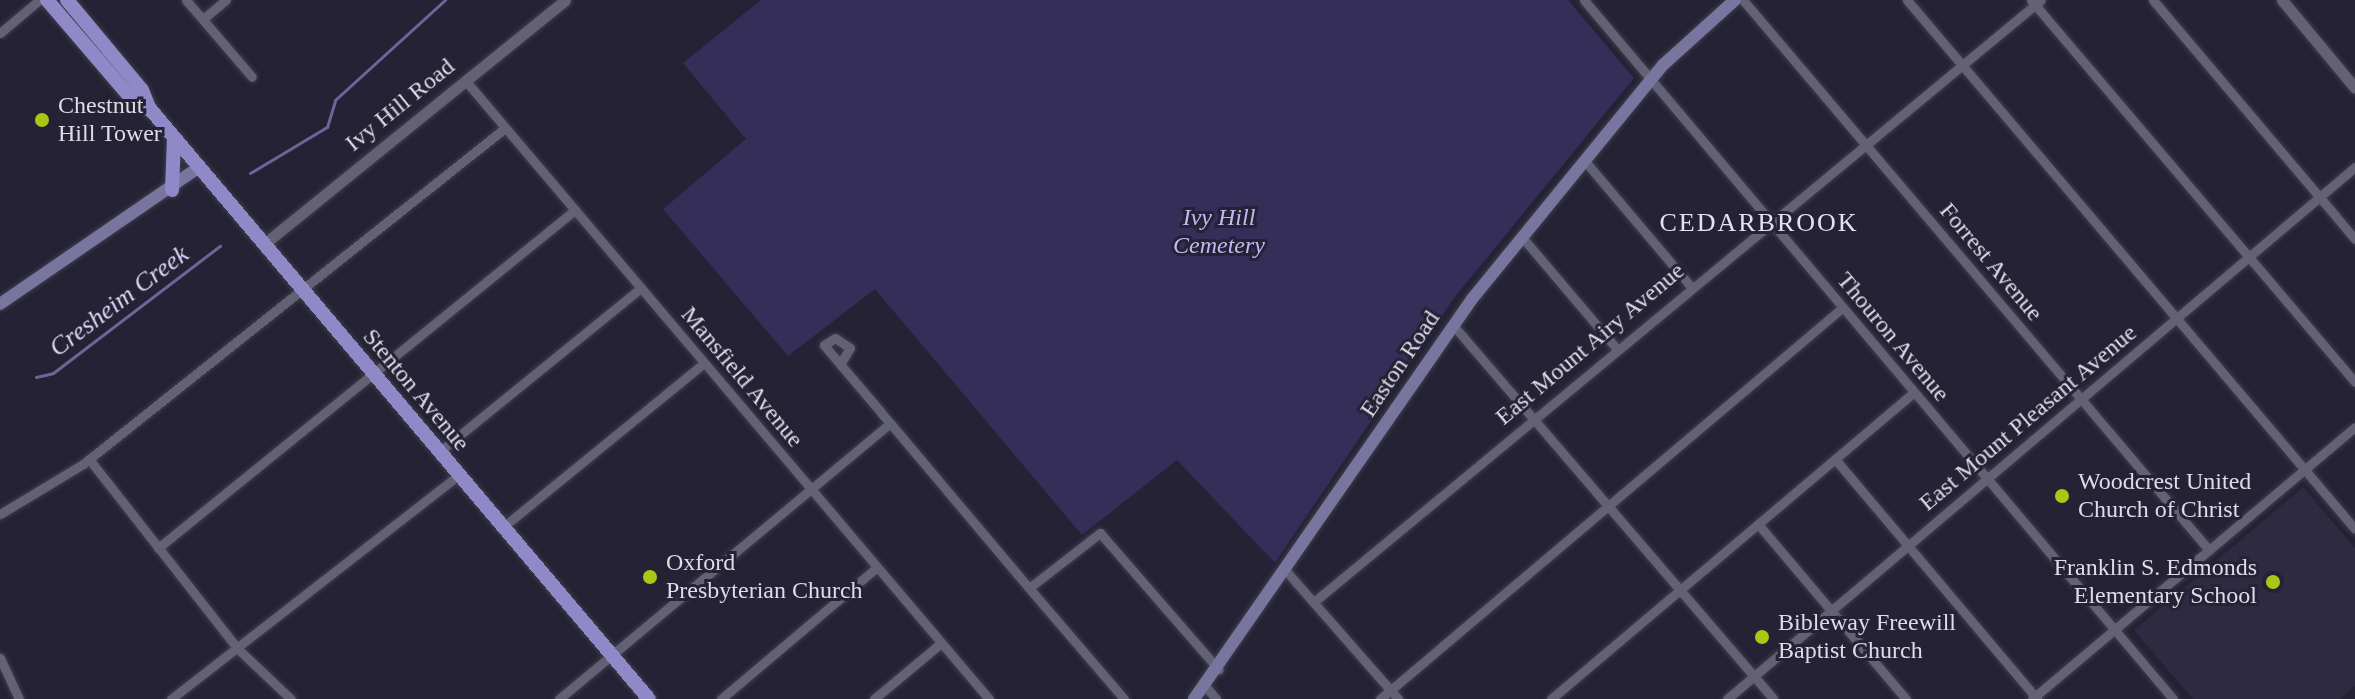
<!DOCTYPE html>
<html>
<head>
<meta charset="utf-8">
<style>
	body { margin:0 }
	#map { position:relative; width:2355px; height:699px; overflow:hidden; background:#242234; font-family:"Times New Roman",serif }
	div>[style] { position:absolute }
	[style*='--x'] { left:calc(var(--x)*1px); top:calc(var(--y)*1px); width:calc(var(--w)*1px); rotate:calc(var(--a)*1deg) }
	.built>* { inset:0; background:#2d2a41 }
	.green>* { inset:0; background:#342e58 }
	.stream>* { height:3px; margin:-1.5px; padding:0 1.5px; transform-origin:1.5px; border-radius:1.5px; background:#6b6698 }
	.roads { filter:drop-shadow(0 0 2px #3f3d4c) drop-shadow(0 0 2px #3f3d4c) }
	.minor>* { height:9px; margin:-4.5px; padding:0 4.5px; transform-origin:4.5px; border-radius:4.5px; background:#626176 }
	.tertiary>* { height:11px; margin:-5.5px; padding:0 5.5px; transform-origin:5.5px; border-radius:5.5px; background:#626176 }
	.secondary>* { height:12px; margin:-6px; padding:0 6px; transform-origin:6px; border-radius:6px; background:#78759f }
	.primary>* { height:14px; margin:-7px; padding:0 7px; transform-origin:7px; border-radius:7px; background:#8f89c8 }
	.dots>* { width:22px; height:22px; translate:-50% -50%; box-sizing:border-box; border:4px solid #242234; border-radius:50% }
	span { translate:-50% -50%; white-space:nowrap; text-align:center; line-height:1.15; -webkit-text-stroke:6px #242234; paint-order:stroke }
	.street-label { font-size:24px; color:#dddde9 }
	.poi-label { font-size:24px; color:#dddde9 }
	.left { translate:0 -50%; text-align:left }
	.right { translate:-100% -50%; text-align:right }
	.park-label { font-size:24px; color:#bfbaf7; font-style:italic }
	.neighbourhood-label { font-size:26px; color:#e3e1fa; letter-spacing:2px }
	.water-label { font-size:26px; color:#dad9f8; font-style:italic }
</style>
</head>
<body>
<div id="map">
	<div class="built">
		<i style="clip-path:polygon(2303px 487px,2355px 548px,2355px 686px,2340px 699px,2193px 699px,2134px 630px)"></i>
	</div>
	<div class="green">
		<i style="clip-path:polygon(761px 0,1568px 0,1634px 78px,1454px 298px,1275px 563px,1177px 460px,1082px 535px,875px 289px,788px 356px,663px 209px,746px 139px,683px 63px)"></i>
	</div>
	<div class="stream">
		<i style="--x:250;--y:173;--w:90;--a:-30.9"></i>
		<i style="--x:327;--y:127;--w:28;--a:-73"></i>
		<i style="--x:335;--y:100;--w:149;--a:-42.3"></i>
		<i style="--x:36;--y:377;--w:17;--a:-13"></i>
		<i style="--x:53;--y:373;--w:210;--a:-37.3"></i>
	</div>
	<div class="roads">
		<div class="minor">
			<i style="--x:186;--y:0;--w:101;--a:49.4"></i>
			<i style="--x:1584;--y:0;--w:914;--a:49.88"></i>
			<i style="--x:1743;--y:0;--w:721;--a:49.73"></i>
			<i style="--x:1907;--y:0;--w:693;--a:49.74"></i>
			<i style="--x:2031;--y:0;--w:501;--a:49.7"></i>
			<i style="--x:2153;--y:0;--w:313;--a:49.8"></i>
			<i style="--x:203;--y:19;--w:30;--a:-40"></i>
			<i style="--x:0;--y:33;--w:51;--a:-40.2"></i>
			<i style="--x:465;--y:80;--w:811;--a:49.75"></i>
			<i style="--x:1584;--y:160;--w:167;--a:49.8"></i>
			<i style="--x:1522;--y:237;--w:148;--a:49.7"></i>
			<i style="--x:1453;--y:325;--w:492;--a:49.4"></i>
			<i style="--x:840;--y:364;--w:19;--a:-58"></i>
			<i style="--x:850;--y:348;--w:18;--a:-146"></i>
			<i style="--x:835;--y:338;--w:13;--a:148"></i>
			<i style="--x:824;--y:345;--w:25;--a:50"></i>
			<i style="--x:840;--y:364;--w:62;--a:49.6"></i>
			<i style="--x:880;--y:411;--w:5;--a:53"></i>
			<i style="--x:883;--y:415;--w:11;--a:49"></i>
			<i style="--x:890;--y:423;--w:216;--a:49.9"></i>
			<i style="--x:1029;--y:588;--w:146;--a:49.4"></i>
			<i style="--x:439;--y:452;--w:260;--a:-39.1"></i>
			<i style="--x:89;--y:459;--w:240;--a:51.9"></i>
			<i style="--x:237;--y:648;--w:74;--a:43.4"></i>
			<i style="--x:1835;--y:459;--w:314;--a:49.9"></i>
			<i style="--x:0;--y:514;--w:97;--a:-31.1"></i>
			<i style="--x:83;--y:464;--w:539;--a:-38.53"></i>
			<i style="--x:1758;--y:524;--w:229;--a:49.8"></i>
			<i style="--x:503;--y:527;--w:259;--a:-39.2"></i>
			<i style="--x:158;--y:548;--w:537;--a:-39.03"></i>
			<i style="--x:1287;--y:572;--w:169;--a:48.8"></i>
			<i style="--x:1029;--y:588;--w:90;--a:-37.8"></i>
			<i style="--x:1100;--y:533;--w:181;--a:49"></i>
			<i style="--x:1315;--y:601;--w:942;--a:-39.62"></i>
			<i style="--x:0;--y:658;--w:45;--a:65.1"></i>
			<i style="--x:1206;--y:687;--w:16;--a:50"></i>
			<i style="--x:171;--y:699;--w:365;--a:-37.9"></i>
			<i style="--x:559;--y:699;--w:431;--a:-39.8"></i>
			<i style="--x:721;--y:699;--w:204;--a:-40.2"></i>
			<i style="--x:874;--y:699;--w:87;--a:-39.9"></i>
			<i style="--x:1380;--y:699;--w:605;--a:-40.24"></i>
			<i style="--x:1551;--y:699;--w:474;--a:-40.2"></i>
			<i style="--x:1727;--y:699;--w:823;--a:-40.27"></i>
			<i style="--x:2032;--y:699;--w:422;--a:-40.1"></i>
		</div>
		<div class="tertiary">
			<i style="--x:2282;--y:0;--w:114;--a:50.3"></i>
			<i style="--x:264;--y:244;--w:387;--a:-39"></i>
		</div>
		<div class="secondary">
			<i style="--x:0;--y:304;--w:242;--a:-34.5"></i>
			<i style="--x:1194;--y:699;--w:487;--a:-55.2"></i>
			<i style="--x:1472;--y:299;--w:302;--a:-50.8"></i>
			<i style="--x:1663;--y:65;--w:97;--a:-42.1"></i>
		</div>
		<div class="primary">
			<i style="--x:47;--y:0;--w:130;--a:49.4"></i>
			<i style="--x:132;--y:99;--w:22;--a:30"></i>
			<i style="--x:151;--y:110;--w:771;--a:49.79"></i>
			<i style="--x:67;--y:0;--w:117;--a:50.2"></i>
			<i style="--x:142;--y:90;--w:22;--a:68"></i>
			<i style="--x:172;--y:190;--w:52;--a:-87.8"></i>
		</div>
	</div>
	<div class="dots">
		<i style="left:42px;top:120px;background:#abc716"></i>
		<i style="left:2062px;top:496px;background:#abc716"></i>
		<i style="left:650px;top:577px;background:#abc716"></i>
		<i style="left:2273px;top:582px;background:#abc716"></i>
		<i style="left:1762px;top:637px;background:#abc716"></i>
	</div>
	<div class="street-label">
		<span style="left:400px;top:105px;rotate:-39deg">Ivy Hill Road</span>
		<span style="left:1991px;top:262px;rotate:50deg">Forrest Avenue</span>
		<span style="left:1893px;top:337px;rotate:50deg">Thouron Avenue</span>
		<span style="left:1590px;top:344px;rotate:-40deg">East Mount Airy Avenue</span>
		<span style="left:1400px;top:364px;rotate:-56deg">Easton Road</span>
		<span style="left:742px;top:377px;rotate:50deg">Mansfield Avenue</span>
		<span style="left:416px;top:390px;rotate:50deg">Stenton Avenue</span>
		<span style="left:2028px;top:418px;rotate:-40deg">East Mount Pleasant Avenue</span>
	</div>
	<div class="poi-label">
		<span class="left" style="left:58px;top:120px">Chestnut<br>Hill Tower</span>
		<span class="left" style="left:2078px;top:496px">Woodcrest United<br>Church of Christ</span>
		<span class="left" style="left:666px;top:577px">Oxford<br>Presbyterian Church</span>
		<span class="right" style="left:2257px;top:582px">Franklin S. Edmonds<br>Elementary School</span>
		<span class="left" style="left:1778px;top:637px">Bibleway Freewill<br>Baptist Church</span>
	</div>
	<div class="park-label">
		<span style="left:1219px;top:232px">Ivy Hill<br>Cemetery</span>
	</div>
	<div class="neighbourhood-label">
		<span style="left:1759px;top:223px">CEDARBROOK</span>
	</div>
	<div class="water-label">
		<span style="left:119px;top:301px;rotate:-37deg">Cresheim Creek</span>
	</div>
</div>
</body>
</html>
